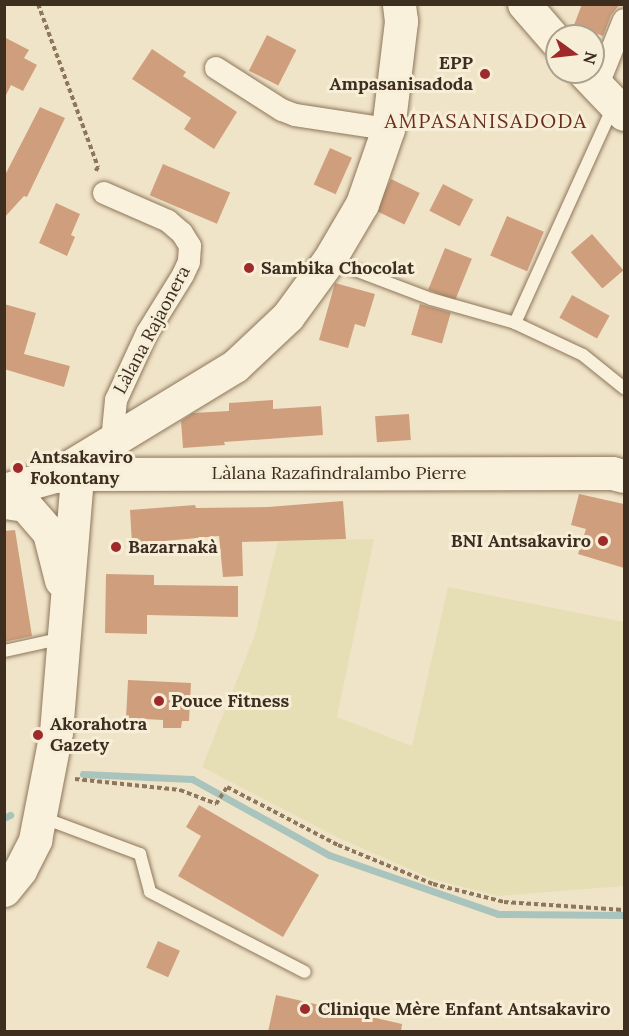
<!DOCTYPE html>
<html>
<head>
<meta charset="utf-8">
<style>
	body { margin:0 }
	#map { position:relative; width:629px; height:1036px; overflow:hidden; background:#f0e4c8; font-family:Lora,serif }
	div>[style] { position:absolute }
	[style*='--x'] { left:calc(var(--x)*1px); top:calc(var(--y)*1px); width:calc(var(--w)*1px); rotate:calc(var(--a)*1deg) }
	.farmland>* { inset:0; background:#e6deb5 }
	.stream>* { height:7px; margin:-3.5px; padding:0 3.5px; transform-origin:3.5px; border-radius:3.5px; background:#a9c4bc }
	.building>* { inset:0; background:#cf9f7d; transform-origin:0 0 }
	.path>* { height:4px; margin-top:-2px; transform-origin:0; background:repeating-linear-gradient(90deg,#8d765c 0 4.5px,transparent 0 7.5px) }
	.roads { filter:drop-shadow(0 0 2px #8d765c) drop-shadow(0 0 2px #8d765c) }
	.service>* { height:12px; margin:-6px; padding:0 6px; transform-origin:6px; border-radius:6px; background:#faf1dc }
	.minor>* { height:22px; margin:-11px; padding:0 11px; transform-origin:11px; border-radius:11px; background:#faf1dc }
	.secondary>* { height:33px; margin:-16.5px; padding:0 16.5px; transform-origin:16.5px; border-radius:16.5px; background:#faf1dc }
	.dots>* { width:16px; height:16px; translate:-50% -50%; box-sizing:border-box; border:3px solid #f7eed8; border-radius:50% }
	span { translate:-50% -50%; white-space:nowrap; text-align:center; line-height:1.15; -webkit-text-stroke:6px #f7eed8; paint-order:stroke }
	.poi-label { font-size:18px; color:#3d2e20; font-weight:700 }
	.right { translate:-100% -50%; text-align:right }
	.left { translate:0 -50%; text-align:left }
	.street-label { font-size:18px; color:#3d2e20 }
	.neighbourhood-label { font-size:20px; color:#6b2e1e; letter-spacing:1.5px }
	.frame { position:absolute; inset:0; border:6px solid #3d2e20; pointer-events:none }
	.north { position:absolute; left:545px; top:24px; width:60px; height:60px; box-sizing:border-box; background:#f7eed8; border:2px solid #ada18e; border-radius:50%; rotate:105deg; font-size:16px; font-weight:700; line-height:24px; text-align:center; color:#3d2e20 }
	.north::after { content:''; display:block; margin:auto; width:21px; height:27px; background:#9e2a2b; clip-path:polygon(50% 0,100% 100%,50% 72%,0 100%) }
</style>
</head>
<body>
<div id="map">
	<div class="farmland">
		<i style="clip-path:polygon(374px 539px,337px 717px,412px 746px,448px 587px,624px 622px,624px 886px,498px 896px,432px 879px,339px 838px,202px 767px,255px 635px,278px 541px)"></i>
	</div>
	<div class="stream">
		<i style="--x:83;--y:774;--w:109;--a:2.6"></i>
		<i style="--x:192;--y:779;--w:157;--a:29"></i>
		<i style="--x:329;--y:855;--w:179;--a:19.2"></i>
		<i style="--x:498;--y:914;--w:126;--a:0.5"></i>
		<i style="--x:4;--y:818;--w:7;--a:-27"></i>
	</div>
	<div class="building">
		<i style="clip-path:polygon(582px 4px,620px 4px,611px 15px,603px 36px,574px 25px)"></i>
		<i style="left:267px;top:35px;width:33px;height:40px;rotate:27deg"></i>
		<i style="clip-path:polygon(4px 37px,29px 50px,24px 58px,37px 65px,23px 91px,11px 85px,4px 99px)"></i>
		<i style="clip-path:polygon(152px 49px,186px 72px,183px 76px,237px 112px,214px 149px,184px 129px,191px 118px,132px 79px)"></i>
		<i style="clip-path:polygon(40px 107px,65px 118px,27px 197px,24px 196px,4px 218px,4px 177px)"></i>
		<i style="left:330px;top:148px;width:24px;height:40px;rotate:24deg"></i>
		<i style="left:163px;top:164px;width:73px;height:34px;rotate:23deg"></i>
		<i style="left:391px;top:179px;width:32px;height:35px;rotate:26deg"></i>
		<i style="left:443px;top:184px;width:34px;height:30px;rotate:27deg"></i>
		<i style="clip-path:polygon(56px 203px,80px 214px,71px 235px,75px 237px,67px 256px,39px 243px)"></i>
		<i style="left:507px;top:216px;width:40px;height:43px;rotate:23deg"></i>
		<i style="left:592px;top:234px;width:48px;height:28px;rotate:49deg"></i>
		<i style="left:445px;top:248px;width:29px;height:45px;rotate:22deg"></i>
		<i style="clip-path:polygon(335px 283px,375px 294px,365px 327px,355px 324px,348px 348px,319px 340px)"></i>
		<i style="left:572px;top:295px;width:43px;height:26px;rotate:29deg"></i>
		<i style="clip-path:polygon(4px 304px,36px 313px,24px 354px,70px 366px,64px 387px,4px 369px)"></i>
		<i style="left:420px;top:304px;width:32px;height:32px;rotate:16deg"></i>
		<i style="clip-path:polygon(273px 400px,273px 409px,321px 406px,323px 435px,224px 442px,225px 445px,183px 448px,181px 421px,193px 413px,229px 411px,229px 403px)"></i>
		<i style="left:409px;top:414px;width:26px;height:34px;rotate:86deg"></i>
		<i style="clip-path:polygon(579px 494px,624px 504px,624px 568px,578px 554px,586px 529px,571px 525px)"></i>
		<i style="clip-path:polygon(343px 501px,346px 539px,242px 542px,243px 576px,223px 577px,219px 536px,132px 544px,130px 510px,195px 505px,196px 508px,268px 507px)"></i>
		<i style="clip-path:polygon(15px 530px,32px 636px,4px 642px,4px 531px)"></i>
		<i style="clip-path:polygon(106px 574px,154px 575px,154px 585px,238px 586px,238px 617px,147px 615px,147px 634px,105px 633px)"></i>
		<i style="clip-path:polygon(128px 680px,191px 683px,189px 721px,182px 721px,181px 728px,163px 728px,163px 720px,126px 718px)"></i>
		<i style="clip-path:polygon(199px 805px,319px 875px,283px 937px,178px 876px,201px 836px,186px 827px)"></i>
		<i style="left:158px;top:941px;width:24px;height:29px;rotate:24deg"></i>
		<i style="clip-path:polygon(276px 995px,402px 1024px,401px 1032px,268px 1032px)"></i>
	</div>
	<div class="path">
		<i style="--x:38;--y:4;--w:174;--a:69.8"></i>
		<i style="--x:98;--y:167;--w:6;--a:121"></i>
		<i style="--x:75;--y:779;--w:106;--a:6"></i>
		<i style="--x:180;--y:790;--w:39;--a:21"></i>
		<i style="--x:216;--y:804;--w:20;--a:-57"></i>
		<i style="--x:227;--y:787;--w:125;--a:27.6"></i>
		<i style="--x:338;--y:845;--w:103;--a:22.3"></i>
		<i style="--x:433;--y:884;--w:73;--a:14.2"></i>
		<i style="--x:504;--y:902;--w:120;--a:3.8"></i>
	</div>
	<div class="roads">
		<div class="service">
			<i style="--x:331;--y:261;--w:107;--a:20.8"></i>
			<i style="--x:431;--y:299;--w:87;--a:15.9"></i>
			<i style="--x:515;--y:323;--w:75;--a:25.2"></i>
			<i style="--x:583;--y:355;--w:53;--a:38.8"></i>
			<i style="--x:515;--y:323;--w:239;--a:-65.6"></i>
			<i style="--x:4;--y:651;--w:60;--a:-12.4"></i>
			<i style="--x:41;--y:817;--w:106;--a:20.5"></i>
			<i style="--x:140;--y:854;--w:39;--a:75"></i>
			<i style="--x:150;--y:892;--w:174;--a:27.3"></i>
		</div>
		<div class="minor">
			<i style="--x:216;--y:68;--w:78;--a:32.5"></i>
			<i style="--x:282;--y:110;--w:14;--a:21"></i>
			<i style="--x:295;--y:115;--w:94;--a:8.6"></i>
			<i style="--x:597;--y:87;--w:72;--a:-68.1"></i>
			<i style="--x:104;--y:193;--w:70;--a:23.6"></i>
			<i style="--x:168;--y:221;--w:18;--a:41"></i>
			<i style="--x:182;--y:233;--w:15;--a:58"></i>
			<i style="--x:190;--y:246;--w:16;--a:94"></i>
			<i style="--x:189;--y:262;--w:14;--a:115"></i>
			<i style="--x:183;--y:275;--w:68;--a:121.8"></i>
			<i style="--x:147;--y:333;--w:74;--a:114.8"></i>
			<i style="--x:116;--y:400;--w:41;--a:95.6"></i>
		</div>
		<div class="secondary">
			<i style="--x:524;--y:4;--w:50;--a:49"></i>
			<i style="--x:584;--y:72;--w:58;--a:46.4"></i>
			<i style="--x:54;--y:476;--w:212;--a:-31.3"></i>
			<i style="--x:235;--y:366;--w:73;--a:-43.3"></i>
			<i style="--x:288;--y:316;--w:69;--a:-53.8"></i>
			<i style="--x:329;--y:260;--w:65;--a:-59.5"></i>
			<i style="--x:362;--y:204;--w:79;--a:-70.9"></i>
			<i style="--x:388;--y:129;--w:109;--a:-83.1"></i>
			<i style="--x:401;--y:21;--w:17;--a:-97"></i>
			<i style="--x:4;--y:490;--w:52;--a:-15.6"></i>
			<i style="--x:54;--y:476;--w:23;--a:-5"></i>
			<i style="--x:77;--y:474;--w:535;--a:-0.11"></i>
			<i style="--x:612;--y:473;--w:12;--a:14"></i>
			<i style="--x:4;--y:502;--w:21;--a:8"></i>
			<i style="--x:25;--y:505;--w:37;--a:49"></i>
			<i style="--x:49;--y:533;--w:49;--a:75.7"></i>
			<i style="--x:4;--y:890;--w:26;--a:-51"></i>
			<i style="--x:20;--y:870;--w:34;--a:-63"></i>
			<i style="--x:35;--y:840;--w:110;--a:-79"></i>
			<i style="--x:56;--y:732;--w:259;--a:-85.3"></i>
		</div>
	</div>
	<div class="dots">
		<i style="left:485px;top:74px;background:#9e2a2b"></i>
		<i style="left:249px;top:268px;background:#9e2a2b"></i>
		<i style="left:18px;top:468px;background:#9e2a2b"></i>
		<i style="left:603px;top:541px;background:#9e2a2b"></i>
		<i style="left:116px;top:547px;background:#9e2a2b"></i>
		<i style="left:159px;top:701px;background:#9e2a2b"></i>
		<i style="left:38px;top:735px;background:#9e2a2b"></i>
		<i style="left:305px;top:1009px;background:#9e2a2b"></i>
	</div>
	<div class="poi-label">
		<span class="right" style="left:473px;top:74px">EPP<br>Ampasanisadoda</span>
		<span class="left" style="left:261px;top:268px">Sambika Chocolat</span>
		<span class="left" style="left:30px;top:468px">Antsakaviro<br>Fokontany</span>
		<span class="right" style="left:591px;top:541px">BNI Antsakaviro</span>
		<span class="left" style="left:128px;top:547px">Bazarnakà</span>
		<span class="left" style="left:171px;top:701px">Pouce Fitness</span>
		<span class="left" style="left:50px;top:735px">Akorahotra<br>Gazety</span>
		<span class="left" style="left:318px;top:1009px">Clinique Mère Enfant Antsakaviro</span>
	</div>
	<div class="street-label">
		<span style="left:152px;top:330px;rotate:-62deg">Làlana Rajaonera</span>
		<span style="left:339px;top:473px">Làlana Razafindralambo Pierre</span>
	</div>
	<div class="neighbourhood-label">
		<span style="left:486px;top:120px">AMPASANISADODA</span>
	</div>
	<div class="frame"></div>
	<div class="north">N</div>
</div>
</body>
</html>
